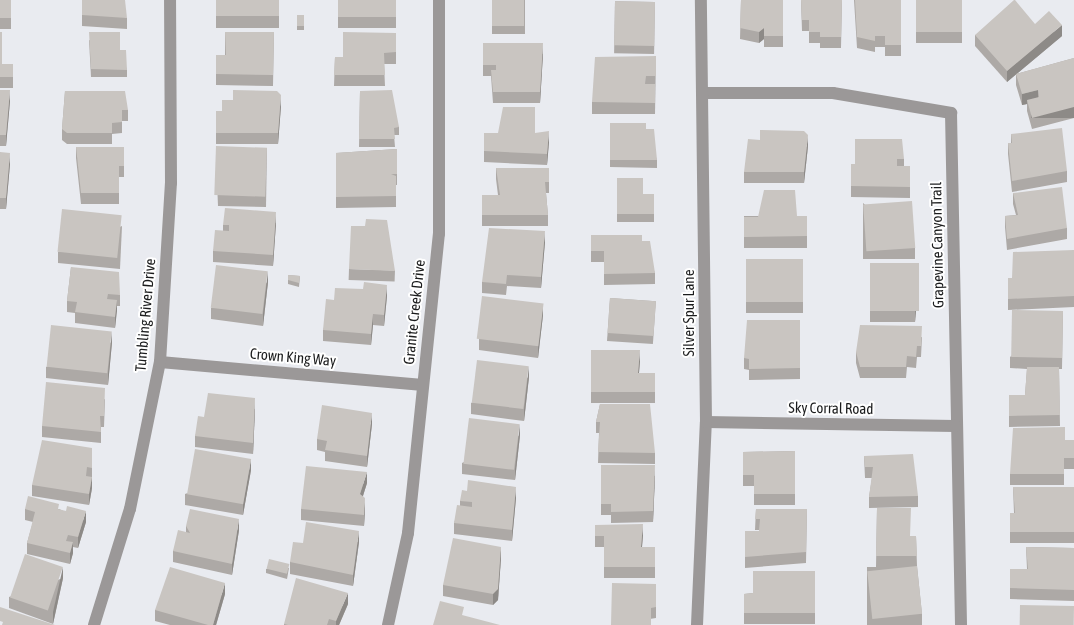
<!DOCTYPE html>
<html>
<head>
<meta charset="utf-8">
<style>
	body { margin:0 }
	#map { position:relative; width:1074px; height:625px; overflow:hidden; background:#e9ebf0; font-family:"Asap Condensed",sans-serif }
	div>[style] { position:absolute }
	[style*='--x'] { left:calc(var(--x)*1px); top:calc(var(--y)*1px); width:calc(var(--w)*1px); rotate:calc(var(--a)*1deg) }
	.minor>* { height:12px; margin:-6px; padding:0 6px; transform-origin:6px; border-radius:6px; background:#9b9898 }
	.wall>* { inset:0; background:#ada9a6; transform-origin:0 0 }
	.shaded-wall>* { inset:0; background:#8d8a87; transform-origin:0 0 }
	.building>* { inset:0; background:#c9c5c1; transform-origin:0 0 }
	span { translate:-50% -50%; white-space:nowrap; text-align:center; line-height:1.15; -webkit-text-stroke:4px #fff; paint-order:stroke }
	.street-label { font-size:15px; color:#1b1c1d }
</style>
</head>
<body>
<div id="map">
	<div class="minor">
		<i style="--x:704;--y:93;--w:129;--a:0"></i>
		<i style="--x:833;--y:93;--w:120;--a:9.6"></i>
		<i style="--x:951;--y:113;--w:512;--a:88.88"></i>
		<i style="--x:160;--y:362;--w:264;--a:5"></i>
		<i style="--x:706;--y:422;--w:249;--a:0.9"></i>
		<i style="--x:94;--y:625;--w:121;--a:-72.8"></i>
		<i style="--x:130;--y:509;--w:150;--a:-78.5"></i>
		<i style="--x:160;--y:362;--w:179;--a:-86.5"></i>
		<i style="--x:171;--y:183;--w:183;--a:-90.3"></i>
		<i style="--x:388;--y:625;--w:94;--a:-77.7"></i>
		<i style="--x:408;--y:533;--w:301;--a:-84.1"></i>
		<i style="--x:439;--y:234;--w:234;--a:-90"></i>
		<i style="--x:697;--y:625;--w:203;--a:-87.5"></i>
		<i style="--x:706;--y:422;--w:422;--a:-90.7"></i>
	</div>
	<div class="wall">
		<i style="left:0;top:0;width:11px;height:29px"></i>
		<i style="clip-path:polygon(82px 0,127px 18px,127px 29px,82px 26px)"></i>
		<i style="left:216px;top:0;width:63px;height:28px"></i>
		<i style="left:338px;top:0;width:58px;height:28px"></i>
		<i style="left:492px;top:0;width:33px;height:34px"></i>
		<i style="clip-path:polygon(741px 0,783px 0,783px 47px,764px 47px,764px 39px,759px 43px,740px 39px)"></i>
		<i style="clip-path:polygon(801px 0,842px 0,841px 48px,820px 48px,820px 43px,809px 43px,809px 31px,802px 31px)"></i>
		<i style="clip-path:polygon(854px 0,901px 0,901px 56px,885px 56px,885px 47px,875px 47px,875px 52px,857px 48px)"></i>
		<i style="left:916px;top:0;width:46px;height:43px"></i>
		<i style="left:655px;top:2px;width:52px;height:40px;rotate:91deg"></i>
		<i style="left:297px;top:15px;width:7px;height:15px"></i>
		<i style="clip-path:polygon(1035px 24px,1062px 36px,1007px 82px,975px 46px,975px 35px)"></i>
		<i style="clip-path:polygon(0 32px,2px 64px,13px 64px,13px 88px,0 88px)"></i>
		<i style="clip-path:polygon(225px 32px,274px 32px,273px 86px,216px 85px,216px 55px,225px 55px)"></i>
		<i style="clip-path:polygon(396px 33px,396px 64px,384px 64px,385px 86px,334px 86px,335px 57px,343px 57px)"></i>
		<i style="clip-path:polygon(89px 40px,120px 50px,127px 70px,127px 77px,91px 77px)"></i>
		<i style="clip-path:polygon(483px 43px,543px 54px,540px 103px,493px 103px,491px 76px,483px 76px)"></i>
		<i style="clip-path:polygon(656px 56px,655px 114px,592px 114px,592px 102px)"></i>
		<i style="clip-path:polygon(1074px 58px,1074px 118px,1032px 129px,1027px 111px,1027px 104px,1022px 105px,1016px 85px,1016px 74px)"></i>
		<i style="clip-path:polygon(0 90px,10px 101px,6px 146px,0 146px)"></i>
		<i style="clip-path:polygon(65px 91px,128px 110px,128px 121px,122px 121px,122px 133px,112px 134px,112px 144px,67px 144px,62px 140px,62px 129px)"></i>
		<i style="clip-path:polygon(360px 91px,399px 127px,399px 135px,394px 135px,395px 147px,359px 147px)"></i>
		<i style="clip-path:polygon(233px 100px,281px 106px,278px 144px,216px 144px,216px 111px,222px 111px)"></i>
		<i style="clip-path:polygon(610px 123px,646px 129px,657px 160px,657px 168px,610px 167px)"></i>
		<i style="clip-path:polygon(484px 133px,535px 133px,549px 142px,547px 165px,484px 162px)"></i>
		<i style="clip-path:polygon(1011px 134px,1067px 171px,1067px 182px,1012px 192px,1008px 154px,1008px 143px,1011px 143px)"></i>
		<i style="clip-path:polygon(855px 139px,904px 159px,904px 166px,910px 166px,910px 198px,851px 197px,851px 164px,855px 164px)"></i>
		<i style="clip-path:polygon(808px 146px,804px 183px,744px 183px,744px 172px)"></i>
		<i style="clip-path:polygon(76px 147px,124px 147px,124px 177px,119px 177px,119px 204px,81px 204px,76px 158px)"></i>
		<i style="clip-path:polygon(267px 148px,266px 207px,218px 206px,216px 157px)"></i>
		<i style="clip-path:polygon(397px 149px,397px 185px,396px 185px,396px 207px,336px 208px,336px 153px)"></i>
		<i style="clip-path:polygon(0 152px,10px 164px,6px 209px,0 209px)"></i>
		<i style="clip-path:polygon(496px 168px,549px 168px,549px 193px,546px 193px,548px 215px,548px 226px,482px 226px,482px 195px,498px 195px,496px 179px)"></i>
		<i style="clip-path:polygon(617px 178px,643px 194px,654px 194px,654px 222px,617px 222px)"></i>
		<i style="clip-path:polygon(1013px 193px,1067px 228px,1067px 239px,1007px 250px,1005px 227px,1005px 216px,1016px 215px,1013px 204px)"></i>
		<i style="clip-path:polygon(863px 203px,915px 248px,915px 259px,863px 259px)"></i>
		<i style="left:807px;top:216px;width:32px;height:63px;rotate:90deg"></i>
		<i style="clip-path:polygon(276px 223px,273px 266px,213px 262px,213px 251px,223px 231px,223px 225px)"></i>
		<i style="clip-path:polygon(122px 226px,120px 269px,58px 263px,58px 252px)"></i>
		<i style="clip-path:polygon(591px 235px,642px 241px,655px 273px,655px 284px,604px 285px,604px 262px,591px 262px)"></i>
		<i style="clip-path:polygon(545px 242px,541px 288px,507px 286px,506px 295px,482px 293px,482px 282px)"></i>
		<i style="clip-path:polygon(1074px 250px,1074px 307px,1008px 310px,1008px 278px,1012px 278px)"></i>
		<i style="left:803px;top:259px;width:54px;height:57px;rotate:90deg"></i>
		<i style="clip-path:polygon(870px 263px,919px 274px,915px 322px,870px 322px)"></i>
		<i style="clip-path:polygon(71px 267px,120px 295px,120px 306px,117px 306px,115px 328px,75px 323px,75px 313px,67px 312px,67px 301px)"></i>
		<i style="left:349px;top:269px;width:46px;height:11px;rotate:2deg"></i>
		<i style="clip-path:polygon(288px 275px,300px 276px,299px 287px,288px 284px)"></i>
		<i style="clip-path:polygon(268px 282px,263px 326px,211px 319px,211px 308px)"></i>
		<i style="clip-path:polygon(387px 296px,384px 326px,373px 325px,371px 345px,323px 341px,323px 330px,334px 300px)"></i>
		<i style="left:610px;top:298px;width:46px;height:43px;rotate:4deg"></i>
		<i style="clip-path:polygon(1063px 311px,1062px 369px,1059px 369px,1060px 426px,1009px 427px,1009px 395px,1025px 395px,1027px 369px,1010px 368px,1010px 357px)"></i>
		<i style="clip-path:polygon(543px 315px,538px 358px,479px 350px,479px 339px)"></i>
		<i style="clip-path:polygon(800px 320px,800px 379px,749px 380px,749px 370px,744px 369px,744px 358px)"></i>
		<i style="clip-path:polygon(922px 337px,921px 357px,917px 357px,916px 368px,907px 367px,906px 378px,860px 378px,856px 363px,856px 352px)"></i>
		<i style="clip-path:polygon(112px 342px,108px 385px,46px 378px,46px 367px)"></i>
		<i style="clip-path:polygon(591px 350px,640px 361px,639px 373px,655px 373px,655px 403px,591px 403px)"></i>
		<i style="clip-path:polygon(529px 377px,524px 421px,471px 414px,471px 403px)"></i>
		<i style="clip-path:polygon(105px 399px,104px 427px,101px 427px,101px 443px,42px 437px,42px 426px)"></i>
		<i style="clip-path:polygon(600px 404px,655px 453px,655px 464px,598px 463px,599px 433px,596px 433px,596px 422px)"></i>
		<i style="clip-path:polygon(255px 409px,253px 454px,195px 447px,195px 436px,204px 417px)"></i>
		<i style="clip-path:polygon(372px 424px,367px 467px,325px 461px,325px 452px,317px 450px,317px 439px)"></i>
		<i style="clip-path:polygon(520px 435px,515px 480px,462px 474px,462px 463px)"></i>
		<i style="clip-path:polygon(1065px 440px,1074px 440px,1074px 469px,1064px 469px,1064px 485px,1010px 485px,1010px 474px)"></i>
		<i style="clip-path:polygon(92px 448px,92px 488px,89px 505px,32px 496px,32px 485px)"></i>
		<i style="clip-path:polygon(795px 451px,795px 505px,754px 505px,754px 486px,743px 486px,743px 452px)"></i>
		<i style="clip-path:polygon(864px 456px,918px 496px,918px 507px,869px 508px,869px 497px,872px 478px,865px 478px)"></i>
		<i style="clip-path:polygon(601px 465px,655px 476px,653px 522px,611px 523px,611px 515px,601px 515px)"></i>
		<i style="clip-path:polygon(251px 470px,243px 515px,185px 505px,185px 494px)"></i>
		<i style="clip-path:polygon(367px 483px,363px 496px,365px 509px,364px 526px,301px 520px,301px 509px)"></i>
		<i style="clip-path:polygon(1013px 487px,1074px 487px,1074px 543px,1010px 543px,1010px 513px,1014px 513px)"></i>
		<i style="clip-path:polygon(467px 491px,516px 498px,512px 541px,454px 534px,454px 523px,460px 506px,460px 501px)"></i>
		<i style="clip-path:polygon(877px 508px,910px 536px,916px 536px,917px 566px,922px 614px,922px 625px,867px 625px,867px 567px,876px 567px)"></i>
		<i style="clip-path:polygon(25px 509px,59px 509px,86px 522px,78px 548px,73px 547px,73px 553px,70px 564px,27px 554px,27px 543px,33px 522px,25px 520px)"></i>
		<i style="clip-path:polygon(756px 509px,807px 509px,806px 563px,745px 568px,745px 531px,759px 531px,759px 530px,755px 530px)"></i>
		<i style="clip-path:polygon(595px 525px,643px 535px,642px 547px,655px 547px,655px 578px,604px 578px,604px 547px,595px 547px)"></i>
		<i style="clip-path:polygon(186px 526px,239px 530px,232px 575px,173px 562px,173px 551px,186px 532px)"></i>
		<i style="clip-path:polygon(359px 542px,353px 586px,290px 574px,290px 562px,303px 543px)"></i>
		<i style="clip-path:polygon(1026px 547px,1074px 548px,1074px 601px,1010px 599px,1010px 569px,1027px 569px)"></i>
		<i style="clip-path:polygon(501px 558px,498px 600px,493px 605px,443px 596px,443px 585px)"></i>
		<i style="clip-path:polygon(289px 568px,287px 579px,266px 573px,266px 569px)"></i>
		<i style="clip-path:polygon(815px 571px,815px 624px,744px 624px,744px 594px,753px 593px)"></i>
		<i style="clip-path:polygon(63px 578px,53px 624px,9px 608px,9px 597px)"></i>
		<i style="clip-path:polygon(656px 584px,656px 618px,611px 625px)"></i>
		<i style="clip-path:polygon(225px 594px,216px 625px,170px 625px,155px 621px,155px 610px)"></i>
		<i style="clip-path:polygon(348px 604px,339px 625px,284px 625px,284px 624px)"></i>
	</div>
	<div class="shaded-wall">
		<i style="clip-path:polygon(1062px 25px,1062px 36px,1007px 82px,1007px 71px)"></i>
		<i style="clip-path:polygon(764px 28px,764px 39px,759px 43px,759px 32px)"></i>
		<i style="clip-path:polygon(543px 43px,543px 54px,540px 103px,540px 92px)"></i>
		<i style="clip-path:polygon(10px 90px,10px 101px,6px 146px,6px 135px)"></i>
		<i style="clip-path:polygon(1038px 90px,1038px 101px,1027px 100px,1027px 104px,1022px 105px,1022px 94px)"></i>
		<i style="clip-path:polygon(281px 95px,281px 106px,278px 144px,278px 133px)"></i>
		<i style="left:1074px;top:107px;width:11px;height:43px;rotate:90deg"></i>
		<i style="clip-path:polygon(549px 131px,549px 142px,547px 165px,547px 154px)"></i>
		<i style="clip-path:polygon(808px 135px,808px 146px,804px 183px,804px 172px)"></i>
		<i style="clip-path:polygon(10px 153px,10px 164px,6px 209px,6px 198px)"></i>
		<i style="clip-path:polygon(276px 212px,276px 223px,273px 266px,273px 255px)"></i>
		<i style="clip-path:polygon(545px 231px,545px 242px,541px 288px,541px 277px)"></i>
		<i style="clip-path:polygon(919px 263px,919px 274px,915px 322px,915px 311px)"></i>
		<i style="clip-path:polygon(268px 271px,268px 282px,263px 326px,263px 314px)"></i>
		<i style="clip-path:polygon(387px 285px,387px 296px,384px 326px,384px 315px)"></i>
		<i style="clip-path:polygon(117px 300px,117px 311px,115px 328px,115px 317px)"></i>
		<i style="clip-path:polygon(543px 304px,543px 315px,538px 358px,538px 347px)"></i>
		<i style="clip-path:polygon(373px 314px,373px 325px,371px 345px,371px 334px)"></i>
		<i style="clip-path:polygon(112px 331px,112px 342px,108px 385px,108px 374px)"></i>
		<i style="clip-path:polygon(640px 350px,640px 361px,638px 384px,638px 373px)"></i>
		<i style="clip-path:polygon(529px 366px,529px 377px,524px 421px,524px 410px)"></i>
		<i style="clip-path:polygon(255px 398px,255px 409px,253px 454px,253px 443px)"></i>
		<i style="clip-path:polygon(372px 413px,372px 424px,367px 467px,367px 456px)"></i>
		<i style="clip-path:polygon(520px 424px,520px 435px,515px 480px,515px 469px)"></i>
		<i style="clip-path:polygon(251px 459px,251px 470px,243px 515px,243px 504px)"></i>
		<i style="clip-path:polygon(655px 465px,655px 476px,653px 522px,653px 511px)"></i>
		<i style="clip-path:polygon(367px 472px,367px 483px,360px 505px,360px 494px)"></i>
		<i style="clip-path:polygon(92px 477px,92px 488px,89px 505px,89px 494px)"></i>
		<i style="clip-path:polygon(516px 487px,516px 498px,512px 541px,512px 530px)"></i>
		<i style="clip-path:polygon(365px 498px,365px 509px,364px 526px,364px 515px)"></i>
		<i style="clip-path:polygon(86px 511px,86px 522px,78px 548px,78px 537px)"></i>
		<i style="clip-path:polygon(239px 519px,239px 530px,232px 575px,232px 564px)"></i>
		<i style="clip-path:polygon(643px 524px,643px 535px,641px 558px,641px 547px)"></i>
		<i style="clip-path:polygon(359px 531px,359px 542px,353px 586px,353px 575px)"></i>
		<i style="clip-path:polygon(73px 542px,73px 553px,70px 564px,70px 553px)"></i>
		<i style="clip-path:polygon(501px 547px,501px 558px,498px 600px,493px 605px,493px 594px)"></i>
		<i style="clip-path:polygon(63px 567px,63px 578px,53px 624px,53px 612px)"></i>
		<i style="clip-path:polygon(225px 583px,225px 594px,216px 625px,213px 625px)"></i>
		<i style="clip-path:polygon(348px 593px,348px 604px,339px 625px,336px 625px,336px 621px)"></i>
	</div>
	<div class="building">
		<i style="left:0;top:0;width:11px;height:18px"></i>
		<i style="clip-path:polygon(82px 0,125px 0,127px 18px,82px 15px)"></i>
		<i style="left:216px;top:0;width:63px;height:16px"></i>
		<i style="left:338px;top:0;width:58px;height:17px"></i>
		<i style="left:492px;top:0;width:32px;height:26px"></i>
		<i style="clip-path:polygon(741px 0,783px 0,783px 36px,764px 36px,764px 28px,759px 32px,740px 28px)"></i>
		<i style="clip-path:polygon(801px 0,842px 0,841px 37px,820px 37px,820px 32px,809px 32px,809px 20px,802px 20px)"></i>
		<i style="clip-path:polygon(855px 0,901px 0,901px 45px,885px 45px,885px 36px,875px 36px,875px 41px,857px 37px)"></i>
		<i style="left:916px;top:0;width:46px;height:32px"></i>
		<i style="clip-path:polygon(1014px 0,1015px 0,1035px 24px,1049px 11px,1062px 25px,1007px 71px,975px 35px)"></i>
		<i style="left:655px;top:2px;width:44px;height:40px;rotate:91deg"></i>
		<i style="left:297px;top:15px;width:7px;height:11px"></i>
		<i style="clip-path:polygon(0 32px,2px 32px,2px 64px,13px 64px,13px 77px,0 77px)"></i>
		<i style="clip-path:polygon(89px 32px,120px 32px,120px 50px,126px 50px,127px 70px,91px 69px)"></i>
		<i style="clip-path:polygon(225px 32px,274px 32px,273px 75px,216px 74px,216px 55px,226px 55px)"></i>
		<i style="clip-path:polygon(343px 32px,396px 33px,396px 52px,384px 53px,385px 75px,334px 75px,335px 57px,343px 57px)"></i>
		<i style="clip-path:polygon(483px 43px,543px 43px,540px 92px,493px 92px,491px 70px,496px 70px,496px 65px,483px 65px)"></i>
		<i style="clip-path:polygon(656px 56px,656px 76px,646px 76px,645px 84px,655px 84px,655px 103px,592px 102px,595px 57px)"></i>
		<i style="clip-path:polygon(1074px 58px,1074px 107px,1032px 118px,1027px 100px,1039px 97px,1038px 90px,1022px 94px,1016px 74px)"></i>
		<i style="clip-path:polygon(0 90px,10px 90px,6px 135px,0 135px)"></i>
		<i style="clip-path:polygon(233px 90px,277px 91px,281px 95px,278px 133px,216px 133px,216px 111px,222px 111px,222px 100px,233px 100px)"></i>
		<i style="clip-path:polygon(392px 90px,399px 127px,394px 128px,395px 139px,359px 139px,360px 91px)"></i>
		<i style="clip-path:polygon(65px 91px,125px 91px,128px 110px,122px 110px,122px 122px,112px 123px,112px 133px,67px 133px,62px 129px)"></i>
		<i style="clip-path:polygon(503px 107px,535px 107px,535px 133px,549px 131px,547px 154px,484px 151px,484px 133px,498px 133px)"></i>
		<i style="clip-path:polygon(610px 123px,646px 123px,646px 129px,654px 129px,657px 160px,610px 160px)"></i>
		<i style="clip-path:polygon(1062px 128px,1067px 171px,1012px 181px,1008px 143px,1012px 143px,1011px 134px)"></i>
		<i style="clip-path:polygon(760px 130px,804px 131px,808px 135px,804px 172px,744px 172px,748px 139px,760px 140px)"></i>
		<i style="clip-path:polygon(855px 139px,902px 139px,904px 159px,897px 159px,897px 166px,910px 166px,910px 187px,851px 186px,851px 164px,855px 164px)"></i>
		<i style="left:216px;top:146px;width:51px;height:49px;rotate:2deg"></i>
		<i style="clip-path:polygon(76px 147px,124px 147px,124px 166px,119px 166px,119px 193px,81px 193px)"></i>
		<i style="clip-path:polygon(397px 149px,397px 174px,391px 174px,396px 176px,396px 196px,336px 197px,336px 153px)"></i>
		<i style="clip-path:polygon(0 152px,10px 153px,6px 198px,0 198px)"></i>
		<i style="clip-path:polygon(496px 168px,549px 168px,549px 182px,545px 182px,548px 215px,482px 215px,482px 195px,500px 195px)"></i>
		<i style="clip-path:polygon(617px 178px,643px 178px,643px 194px,654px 194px,654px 214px,617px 214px)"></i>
		<i style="clip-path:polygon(1062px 187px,1067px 228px,1007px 239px,1005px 216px,1018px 215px,1013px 193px)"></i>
		<i style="clip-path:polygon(764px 190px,795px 190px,797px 216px,807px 216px,807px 236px,744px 237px,744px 217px,758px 217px)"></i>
		<i style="left:912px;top:201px;width:47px;height:49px;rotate:86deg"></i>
		<i style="clip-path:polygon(225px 208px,276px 212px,273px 255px,213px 251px,215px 230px,229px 231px,229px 225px,223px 225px)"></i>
		<i style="left:62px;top:209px;width:60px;height:43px;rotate:6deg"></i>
		<i style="clip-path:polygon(366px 219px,387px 220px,395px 271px,349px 269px,351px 226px,365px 226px)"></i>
		<i style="clip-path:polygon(489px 228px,545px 231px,541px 277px,507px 275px,506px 284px,482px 282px)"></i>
		<i style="clip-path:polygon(591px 235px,642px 235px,642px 241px,650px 241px,655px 273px,604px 274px,604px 251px,591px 251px)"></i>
		<i style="clip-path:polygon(1074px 250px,1074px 296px,1008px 299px,1008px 278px,1012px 278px,1013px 252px)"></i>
		<i style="left:803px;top:259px;width:43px;height:57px;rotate:90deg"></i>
		<i style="left:870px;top:263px;width:49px;height:48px"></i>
		<i style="left:216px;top:265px;width:52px;height:43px;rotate:7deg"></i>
		<i style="clip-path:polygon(71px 267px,119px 272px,120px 295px,108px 294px,107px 299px,117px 300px,115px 317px,75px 312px,77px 302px,67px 301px)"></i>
		<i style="clip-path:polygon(288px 275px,300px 276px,299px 283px,288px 280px)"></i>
		<i style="clip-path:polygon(364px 282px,387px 285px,384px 315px,373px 314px,371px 334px,323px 330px,326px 299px,334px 300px,335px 288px,363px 289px)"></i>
		<i style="left:482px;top:296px;width:62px;height:43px;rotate:7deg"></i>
		<i style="left:610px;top:298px;width:46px;height:35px;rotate:4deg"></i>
		<i style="left:1012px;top:310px;width:51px;height:47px;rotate:1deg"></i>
		<i style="clip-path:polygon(747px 320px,800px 320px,800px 368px,749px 369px,749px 359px,744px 358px)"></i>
		<i style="left:51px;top:325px;width:61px;height:42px;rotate:6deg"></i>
		<i style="clip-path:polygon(860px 325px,922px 326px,921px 346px,917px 346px,916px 357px,907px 356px,906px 367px,860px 367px,856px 352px)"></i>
		<i style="clip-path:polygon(591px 350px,640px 350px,638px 373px,655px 373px,655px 392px,591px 392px)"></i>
		<i style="left:477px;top:360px;width:52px;height:43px;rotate:7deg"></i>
		<i style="clip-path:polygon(1027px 367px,1059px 367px,1060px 415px,1009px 416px,1009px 395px,1025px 395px)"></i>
		<i style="clip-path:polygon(46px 382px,105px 388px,104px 416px,100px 416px,101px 432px,42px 426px)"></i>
		<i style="clip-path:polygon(208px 393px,255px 398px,253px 443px,195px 436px,198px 416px,204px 417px)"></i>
		<i style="clip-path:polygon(600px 404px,650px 404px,655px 453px,598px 452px,600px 422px,596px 422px)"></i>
		<i style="clip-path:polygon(322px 405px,372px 413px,367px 456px,325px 450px,327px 441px,317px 439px)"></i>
		<i style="left:469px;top:418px;width:51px;height:46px;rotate:7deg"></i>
		<i style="clip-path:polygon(1065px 427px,1065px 440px,1074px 440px,1074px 458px,1064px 458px,1064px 474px,1010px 474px,1013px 428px)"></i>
		<i style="clip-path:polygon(42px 440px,92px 448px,92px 468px,87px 467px,86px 476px,92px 477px,89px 494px,32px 485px)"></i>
		<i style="left:195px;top:449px;width:57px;height:46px;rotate:10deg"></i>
		<i style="clip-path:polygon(795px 451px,795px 494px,754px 494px,754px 475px,743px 475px,743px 452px)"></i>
		<i style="clip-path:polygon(913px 454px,918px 496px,869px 497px,873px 467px,865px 467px,864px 456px)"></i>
		<i style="clip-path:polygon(601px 465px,655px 465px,653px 511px,611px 512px,611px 504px,601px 504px)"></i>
		<i style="clip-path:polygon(306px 466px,367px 472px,360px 494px,365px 498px,364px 515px,301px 509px)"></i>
		<i style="clip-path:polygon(468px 480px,516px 487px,512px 530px,454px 523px,457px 505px,472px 507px,472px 502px,460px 501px,462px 490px,467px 491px)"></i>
		<i style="clip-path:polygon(1013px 487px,1074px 487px,1074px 532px,1010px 532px,1010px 513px,1015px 513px)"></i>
		<i style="clip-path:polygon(28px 496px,59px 504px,58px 509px,66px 511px,67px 506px,86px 511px,78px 537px,68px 535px,66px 541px,73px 542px,70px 553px,27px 543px,35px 512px,25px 509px)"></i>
		<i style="clip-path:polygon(877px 508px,911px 508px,910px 536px,916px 536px,917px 556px,876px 556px)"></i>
		<i style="clip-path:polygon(190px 509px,239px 519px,232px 564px,173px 551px,178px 530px,190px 533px,186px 526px)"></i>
		<i style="clip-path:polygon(756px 509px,807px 509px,806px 552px,745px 557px,745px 531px,759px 531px,760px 519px,755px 519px)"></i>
		<i style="clip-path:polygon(306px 522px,359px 531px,353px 575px,290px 562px,293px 542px,303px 543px)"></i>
		<i style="clip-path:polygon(643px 524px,641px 547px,655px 547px,655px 567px,604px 567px,604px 536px,595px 536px,595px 525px)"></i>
		<i style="clip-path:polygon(453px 538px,501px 547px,498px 589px,493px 594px,443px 585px)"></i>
		<i style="clip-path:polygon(1026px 547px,1074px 548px,1074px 590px,1010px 588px,1010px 569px,1028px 569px)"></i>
		<i style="left:25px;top:554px;width:40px;height:46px;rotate:19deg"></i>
		<i style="left:269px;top:559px;width:21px;height:10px;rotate:14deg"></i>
		<i style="left:917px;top:566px;width:48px;height:50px;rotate:84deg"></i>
		<i style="clip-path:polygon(170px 567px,225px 583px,213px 625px,208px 625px,155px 610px)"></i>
		<i style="clip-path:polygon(753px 571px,815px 571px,815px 613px,744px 613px,744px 594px,753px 593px)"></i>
		<i style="clip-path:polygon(296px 578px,348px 593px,336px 621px,329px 619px,327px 625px,288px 625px,284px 624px)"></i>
		<i style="clip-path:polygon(612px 583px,656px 584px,656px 607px,651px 608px,651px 625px,611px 625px)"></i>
		<i style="clip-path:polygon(440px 601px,464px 607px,462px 615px,500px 625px,433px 625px)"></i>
		<i style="left:1020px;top:605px;width:54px;height:20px;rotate:1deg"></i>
		<i style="clip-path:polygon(0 607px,55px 625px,2px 625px,3px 622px,0 621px)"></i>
	</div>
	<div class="street-label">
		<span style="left:937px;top:245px;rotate:-91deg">Grapevine Canyon Trail</span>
		<span style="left:414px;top:312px;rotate:-84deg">Granite Creek Drive</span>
		<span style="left:689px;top:313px;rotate:-90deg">Silver Spur Lane</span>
		<span style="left:145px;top:315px;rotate:-85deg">Tumbling River Drive</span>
		<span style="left:293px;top:357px;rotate:5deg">Crown King Way</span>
		<span style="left:831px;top:408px;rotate:1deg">Sky Corral Road</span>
	</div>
</div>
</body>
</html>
